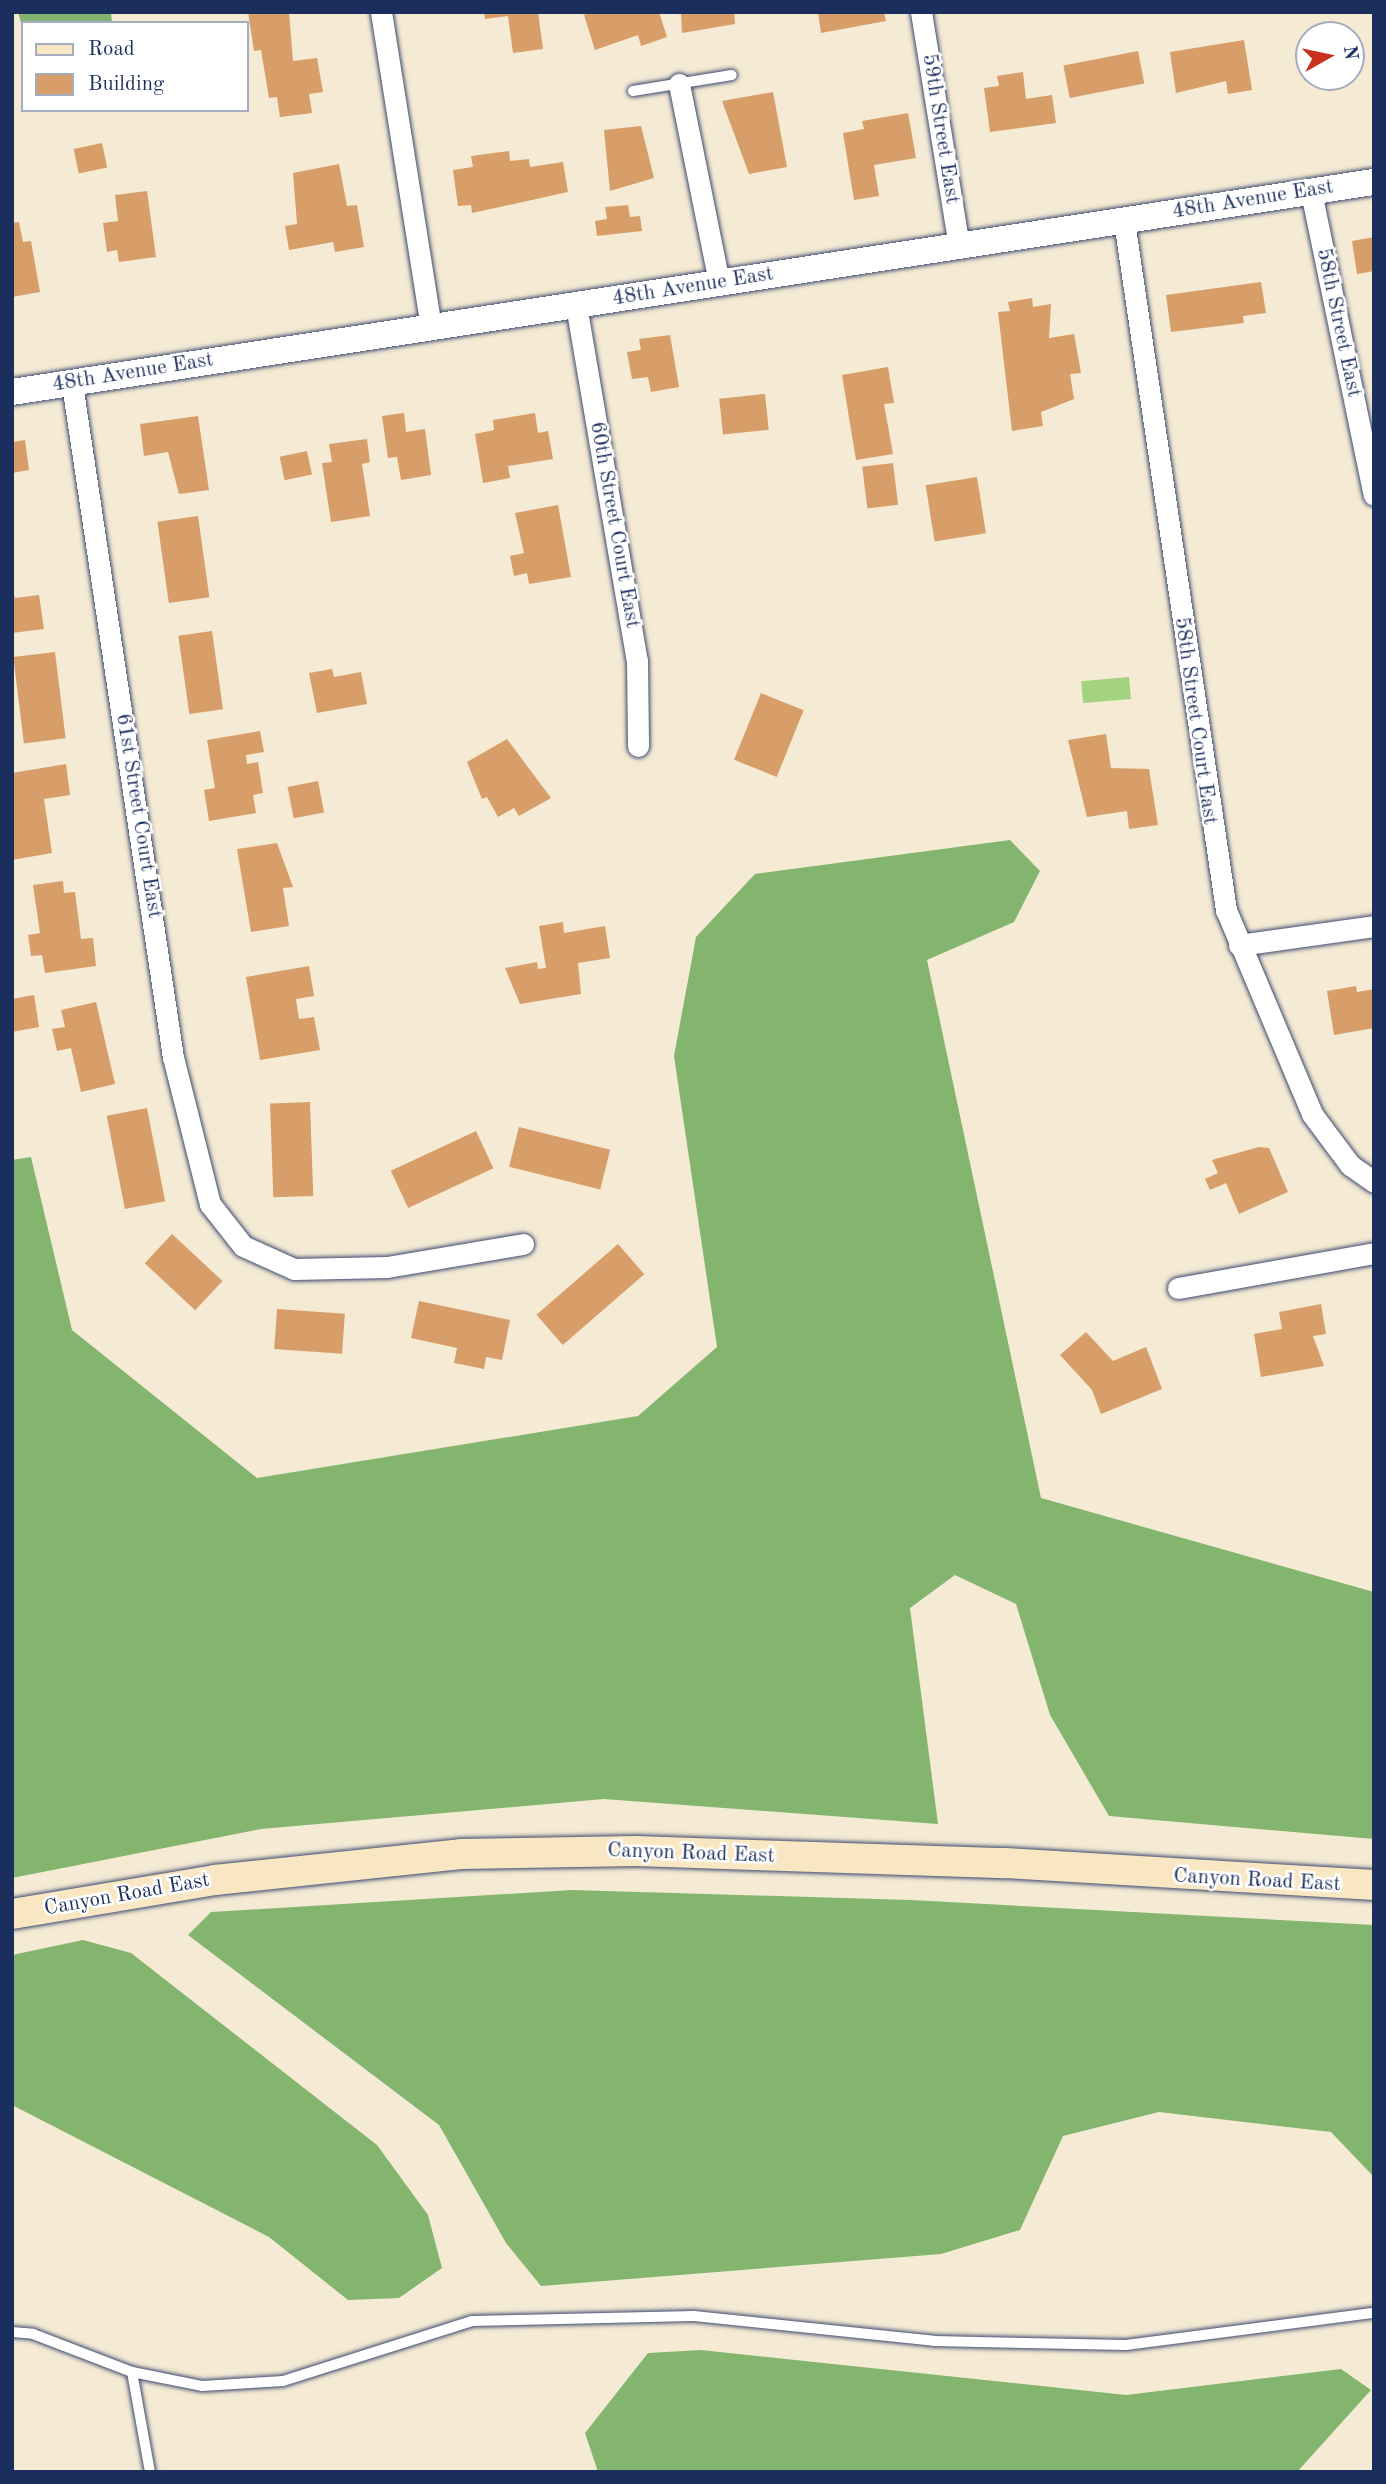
<!DOCTYPE html>
<html>
<head>
<meta charset="utf-8">
<style>
	body { margin:0 }
	#map { position:relative; width:1386px; height:2484px; overflow:hidden; background:#f5ead4; font-family:"Old Standard TT",serif }
	div>[style] { position:absolute }
	[style*='--x'] { left:calc(var(--x)*1px); top:calc(var(--y)*1px); width:calc(var(--w)*1px); rotate:calc(var(--a)*1deg) }
	.green>* { inset:0; background:#a4d380; transform-origin:0 0 }
	.forest>* { inset:0; background:#83b56e }
	.building>* { inset:0; background:#d79e6a; transform-origin:0 0 }
	.roads { filter:drop-shadow(0 0 2px #3c4b70) drop-shadow(0 0 2px #3c4b70) }
	.service>* { height:10px; margin:-5px; padding:0 5px; transform-origin:5px; border-radius:5px; background:#fff }
	.minor>* { height:21px; margin:-10.5px; padding:0 10.5px; transform-origin:10.5px; border-radius:10.5px; background:#fff }
	.tertiary>* { height:26px; margin:-13px; padding:0 13px; transform-origin:13px; border-radius:13px; background:#fff }
	.secondary>* { height:30px; margin:-15px; padding:0 15px; transform-origin:15px; border-radius:15px; background:#f9e7c3 }
	span { translate:-50% -50%; white-space:nowrap; text-align:center; line-height:1.15; -webkit-text-stroke:5px #fff; paint-order:stroke }
	.street-label { font-size:21px; color:#1b2f5e }
	.frame { position:absolute; inset:0; border:14px solid #1b2f5e; pointer-events:none }
	.legend { position:absolute; left:21px; top:21px; width:228px; height:91px; box-sizing:border-box; background:#fff; border:2px solid #a4acbf; margin:0; padding:9px 12px; list-style:none; font-size:21px; color:#1b2f5e }
	.legend li { display:flex; align-items:center; gap:14px; height:35px }
	.legend b { width:35px; border:2px solid #a4acbf }
	.north { position:absolute; left:1295px; top:21px; width:70px; height:70px; box-sizing:border-box; background:#fff; border:2px solid #a4acbf; border-radius:50%; rotate:81deg; font-size:19px; font-weight:700; line-height:28px; text-align:center; color:#1b2f5e }
	.north::after { content:''; display:block; margin:auto; width:24px; height:32px; background:#c8321e; clip-path:polygon(50% 0,100% 100%,50% 72%,0 100%) }
</style>
</head>
<body>
<div id="map">
	<div class="green">
		<i style="left:1129px;top:677px;width:22px;height:48px;rotate:85deg"></i>
	</div>
	<div class="forest">
		<i style="clip-path:polygon(18px 12px,111px 12px,112px 23px,23px 23px,23px 30px)"></i>
		<i style="clip-path:polygon(1010px 840px,1040px 871px,1014px 922px,927px 960px,1041px 1498px,1374px 1592px,1374px 1839px,1109px 1816px,1050px 1715px,1016px 1604px,955px 1575px,910px 1608px,938px 1824px,604px 1799px,261px 1829px,12px 1878px,12px 1160px,31px 1157px,72px 1330px,257px 1478px,638px 1416px,717px 1347px,674px 1056px,696px 937px,755px 874px)"></i>
		<i style="clip-path:polygon(572px 1890px,911px 1900px,1374px 1925px,1374px 2177px,1331px 2132px,1159px 2112px,1063px 2136px,1020px 2230px,941px 2254px,541px 2286px,506px 2243px,439px 2125px,188px 1935px,211px 1912px)"></i>
		<i style="clip-path:polygon(83px 1940px,131px 1953px,377px 2145px,428px 2215px,442px 2268px,399px 2298px,348px 2300px,269px 2237px,12px 2105px,12px 1955px)"></i>
		<i style="clip-path:polygon(701px 2350px,1126px 2395px,1341px 2369px,1371px 2390px,1297px 2472px,598px 2472px,585px 2433px,648px 2353px)"></i>
	</div>
	<div class="building">
		<i style="clip-path:polygon(248px 12px,289px 12px,293px 61px,317px 58px,323px 92px,309px 94px,312px 113px,280px 117px,277px 97px,269px 98px,261px 50px,254px 51px)"></i>
		<i style="clip-path:polygon(484px 12px,538px 12px,543px 49px,513px 53px,508px 16px,485px 19px)"></i>
		<i style="clip-path:polygon(591px 12px,659px 12px,667px 37px,641px 46px,638px 35px,595px 50px,584px 15px)"></i>
		<i style="clip-path:polygon(681px 12px,734px 12px,735px 24px,682px 33px)"></i>
		<i style="clip-path:polygon(818px 12px,884px 12px,886px 21px,821px 33px)"></i>
		<i style="clip-path:polygon(1244px 40px,1252px 90px,1228px 94px,1226px 81px,1176px 93px,1170px 52px)"></i>
		<i style="left:1138px;top:51px;width:33px;height:76px;rotate:79deg"></i>
		<i style="clip-path:polygon(1023px 72px,1026px 99px,1052px 95px,1056px 123px,990px 132px,984px 88px,999px 86px,997px 76px)"></i>
		<i style="clip-path:polygon(773px 92px,787px 167px,749px 174px,722px 101px)"></i>
		<i style="clip-path:polygon(908px 113px,916px 158px,874px 165px,879px 196px,854px 200px,843px 133px,864px 129px,862px 121px)"></i>
		<i style="clip-path:polygon(641px 126px,654px 178px,610px 191px,604px 130px)"></i>
		<i style="left:102px;top:143px;width:25px;height:29px;rotate:78deg"></i>
		<i style="clip-path:polygon(509px 151px,510px 161px,529px 159px,530px 167px,563px 162px,568px 192px,472px 213px,471px 205px,458px 206px,453px 170px,473px 167px,471px 156px)"></i>
		<i style="clip-path:polygon(339px 164px,347px 206px,357px 205px,364px 247px,335px 252px,333px 242px,289px 250px,285px 226px,297px 224px,293px 173px)"></i>
		<i style="clip-path:polygon(147px 191px,156px 257px,119px 262px,117px 250px,107px 252px,103px 223px,118px 221px,115px 195px)"></i>
		<i style="clip-path:polygon(628px 205px,630px 217px,640px 216px,642px 231px,597px 236px,595px 221px,607px 219px,605px 207px)"></i>
		<i style="clip-path:polygon(19px 222px,23px 242px,31px 241px,40px 292px,12px 297px,12px 223px)"></i>
		<i style="clip-path:polygon(1374px 237px,1374px 271px,1357px 274px,1352px 241px)"></i>
		<i style="clip-path:polygon(1261px 282px,1266px 313px,1243px 316px,1244px 323px,1171px 332px,1166px 295px)"></i>
		<i style="clip-path:polygon(1032px 298px,1033px 307px,1051px 304px,1049px 338px,1074px 334px,1081px 373px,1070px 374px,1074px 399px,1041px 412px,1043px 426px,1012px 431px,998px 312px,1010px 311px,1008px 302px)"></i>
		<i style="clip-path:polygon(670px 335px,679px 387px,651px 392px,648px 377px,632px 379px,627px 352px,641px 350px,639px 339px)"></i>
		<i style="clip-path:polygon(888px 367px,894px 403px,884px 404px,893px 454px,856px 460px,842px 375px)"></i>
		<i style="left:765px;top:394px;width:36px;height:46px;rotate:84deg"></i>
		<i style="clip-path:polygon(404px 413px,406px 432px,425px 429px,431px 475px,401px 480px,397px 457px,388px 458px,382px 416px)"></i>
		<i style="clip-path:polygon(535px 413px,538px 433px,548px 431px,553px 459px,508px 466px,510px 478px,483px 483px,475px 434px,494px 430px,493px 420px)"></i>
		<i style="clip-path:polygon(198px 416px,209px 490px,179px 494px,168px 452px,144px 456px,140px 424px)"></i>
		<i style="clip-path:polygon(367px 439px,370px 462px,362px 464px,370px 516px,331px 522px,322px 463px,332px 462px,329px 444px)"></i>
		<i style="clip-path:polygon(25px 440px,29px 470px,12px 473px,12px 442px)"></i>
		<i style="left:307px;top:451px;width:24px;height:28px;rotate:78deg"></i>
		<i style="left:893px;top:463px;width:42px;height:31px;rotate:83deg"></i>
		<i style="left:977px;top:477px;width:57px;height:52px;rotate:81deg"></i>
		<i style="clip-path:polygon(558px 505px,571px 577px,529px 584px,527px 573px,514px 576px,510px 556px,524px 553px,515px 513px)"></i>
		<i style="left:198px;top:516px;width:82px;height:41px;rotate:82deg"></i>
		<i style="clip-path:polygon(12px 587px,15px 598px,39px 595px,44px 629px,12px 633px)"></i>
		<i style="left:212px;top:631px;width:79px;height:34px;rotate:82deg"></i>
		<i style="left:55px;top:652px;width:87px;height:42px;rotate:83deg"></i>
		<i style="clip-path:polygon(332px 669px,334px 677px,361px 672px,367px 704px,317px 713px,309px 673px)"></i>
		<i style="left:761px;top:693px;width:46px;height:72px;rotate:22deg"></i>
		<i style="clip-path:polygon(260px 731px,264px 752px,246px 755px,247px 764px,258px 762px,263px 793px,253px 795px,256px 813px,209px 821px,204px 790px,215px 788px,207px 740px)"></i>
		<i style="clip-path:polygon(1106px 734px,1111px 768px,1149px 769px,1158px 825px,1129px 829px,1127px 811px,1087px 817px,1068px 740px)"></i>
		<i style="clip-path:polygon(507px 739px,551px 798px,519px 816px,514px 808px,498px 817px,487px 797px,482px 799px,467px 762px)"></i>
		<i style="clip-path:polygon(66px 764px,70px 795px,44px 799px,52px 853px,12px 860px,12px 773px)"></i>
		<i style="left:318px;top:781px;width:32px;height:31px;rotate:79deg"></i>
		<i style="clip-path:polygon(277px 843px,293px 887px,283px 888px,289px 926px,251px 932px,237px 849px)"></i>
		<i style="clip-path:polygon(63px 881px,64px 893px,75px 892px,81px 939px,93px 938px,96px 966px,45px 973px,42px 955px,31px 956px,28px 935px,40px 933px,33px 885px)"></i>
		<i style="clip-path:polygon(563px 922px,564px 933px,605px 926px,610px 958px,578px 963px,581px 994px,520px 1004px,505px 968px,537px 962px,538px 969px,546px 968px,539px 926px)"></i>
		<i style="clip-path:polygon(309px 966px,314px 996px,296px 999px,299px 1019px,314px 1017px,320px 1050px,260px 1060px,246px 977px)"></i>
		<i style="clip-path:polygon(1356px 986px,1357px 992px,1374px 989px,1374px 1028px,1334px 1035px,1327px 991px)"></i>
		<i style="clip-path:polygon(34px 995px,39px 1027px,12px 1032px,12px 999px)"></i>
		<i style="clip-path:polygon(96px 1002px,115px 1084px,81px 1092px,71px 1048px,57px 1051px,52px 1029px,65px 1027px,61px 1010px)"></i>
		<i style="left:310px;top:1102px;width:94px;height:40px;rotate:88deg"></i>
		<i style="left:147px;top:1108px;width:95px;height:41px;rotate:79deg"></i>
		<i style="left:519px;top:1127px;width:94px;height:41px;rotate:14deg"></i>
		<i style="left:476px;top:1131px;width:41px;height:94px;rotate:65deg"></i>
		<i style="clip-path:polygon(1259px 1147px,1269px 1148px,1288px 1192px,1239px 1214px,1226px 1183px,1210px 1190px,1205px 1179px,1218px 1173px,1212px 1160px)"></i>
		<i style="left:172px;top:1234px;width:69px;height:40px;rotate:43deg"></i>
		<i style="left:618px;top:1244px;width:40px;height:108px;rotate:49deg"></i>
		<i style="clip-path:polygon(419px 1301px,510px 1320px,502px 1360px,486px 1357px,484px 1369px,454px 1363px,457px 1348px,411px 1338px)"></i>
		<i style="clip-path:polygon(1321px 1304px,1326px 1334px,1313px 1336px,1324px 1366px,1261px 1377px,1254px 1334px,1282px 1329px,1279px 1312px)"></i>
		<i style="left:277px;top:1309px;width:68px;height:40px;rotate:4deg"></i>
		<i style="clip-path:polygon(1086px 1332px,1113px 1361px,1146px 1347px,1162px 1389px,1101px 1414px,1092px 1390px,1060px 1355px)"></i>
	</div>
	<div class="roads">
		<div class="service">
			<i style="--x:633;--y:91;--w:100;--a:-9.2"></i>
			<i style="--x:12;--y:2332;--w:21;--a:5"></i>
			<i style="--x:33;--y:2334;--w:106;--a:21"></i>
			<i style="--x:132;--y:2372;--w:71;--a:11.3"></i>
			<i style="--x:202;--y:2386;--w:81;--a:-3.5"></i>
			<i style="--x:283;--y:2381;--w:198;--a:-17.6"></i>
			<i style="--x:472;--y:2321;--w:222;--a:-1.3"></i>
			<i style="--x:694;--y:2316;--w:241;--a:5.9"></i>
			<i style="--x:934;--y:2341;--w:192;--a:1.2"></i>
			<i style="--x:1126;--y:2345;--w:250;--a:-7.4"></i>
			<i style="--x:132;--y:2372;--w:102;--a:79.8"></i>
		</div>
		<div class="minor">
			<i style="--x:381;--y:12;--w:318;--a:81"></i>
			<i style="--x:921;--y:12;--w:237;--a:80.8"></i>
			<i style="--x:679;--y:84;--w:202;--a:78.6"></i>
			<i style="--x:1311;--y:192;--w:309;--a:78.3"></i>
			<i style="--x:1124;--y:221;--w:697;--a:81.58"></i>
			<i style="--x:1226;--y:910;--w:221;--a:67.1"></i>
			<i style="--x:1312;--y:1114;--w:64;--a:53.3"></i>
			<i style="--x:1350;--y:1165;--w:29;--a:35"></i>
			<i style="--x:576;--y:305;--w:360;--a:80.3"></i>
			<i style="--x:637;--y:660;--w:86;--a:89.3"></i>
			<i style="--x:72;--y:384;--w:681;--a:81.47"></i>
			<i style="--x:173;--y:1057;--w:152;--a:75.9"></i>
			<i style="--x:210;--y:1204;--w:53;--a:51.8"></i>
			<i style="--x:243;--y:1246;--w:56;--a:24.3"></i>
			<i style="--x:294;--y:1269;--w:93;--a:-1.2"></i>
			<i style="--x:387;--y:1267;--w:138;--a:-9.6"></i>
			<i style="--x:1239;--y:945;--w:136;--a:-8"></i>
			<i style="--x:1178;--y:1288;--w:199;--a:-10.1"></i>
		</div>
		<div class="tertiary">
			<i style="--x:12;--y:392;--w:1378;--a:-8.77"></i>
		</div>
		<div class="secondary">
			<i style="--x:12;--y:1914;--w:206;--a:-9.5"></i>
			<i style="--x:215;--y:1880;--w:247;--a:-6"></i>
			<i style="--x:461;--y:1854;--w:175;--a:-1"></i>
			<i style="--x:636;--y:1851;--w:369;--a:1.9"></i>
			<i style="--x:1005;--y:1863;--w:370;--a:3.4"></i>
		</div>
	</div>
	<div class="street-label">
		<span style="left:940px;top:129px;rotate:81deg">59th Street East</span>
		<span style="left:1253px;top:200px;rotate:-9deg">48th Avenue East</span>
		<span style="left:693px;top:287px;rotate:-9deg">48th Avenue East</span>
		<span style="left:1338px;top:323px;rotate:78deg">58th Street East</span>
		<span style="left:133px;top:373px;rotate:-9deg">48th Avenue East</span>
		<span style="left:614px;top:525px;rotate:80deg">60th Street Court East</span>
		<span style="left:1195px;top:721px;rotate:82deg">58th Street Court East</span>
		<span style="left:138px;top:816px;rotate:81deg">61st Street Court East</span>
		<span style="left:691px;top:1854px;rotate:2deg">Canyon Road East</span>
		<span style="left:1257px;top:1881px;rotate:3deg">Canyon Road East</span>
		<span style="left:127px;top:1895px;rotate:-10deg">Canyon Road East</span>
	</div>
	<div class="frame"></div>
	<ul class="legend">
	<li><b style="height:9px;background:#f9e7c3"></b>Road</li>
	<li><b style="height:19px;background:#d79e6a"></b>Building</li>
	</ul>
	<div class="north">N</div>
</div>
</body>
</html>
